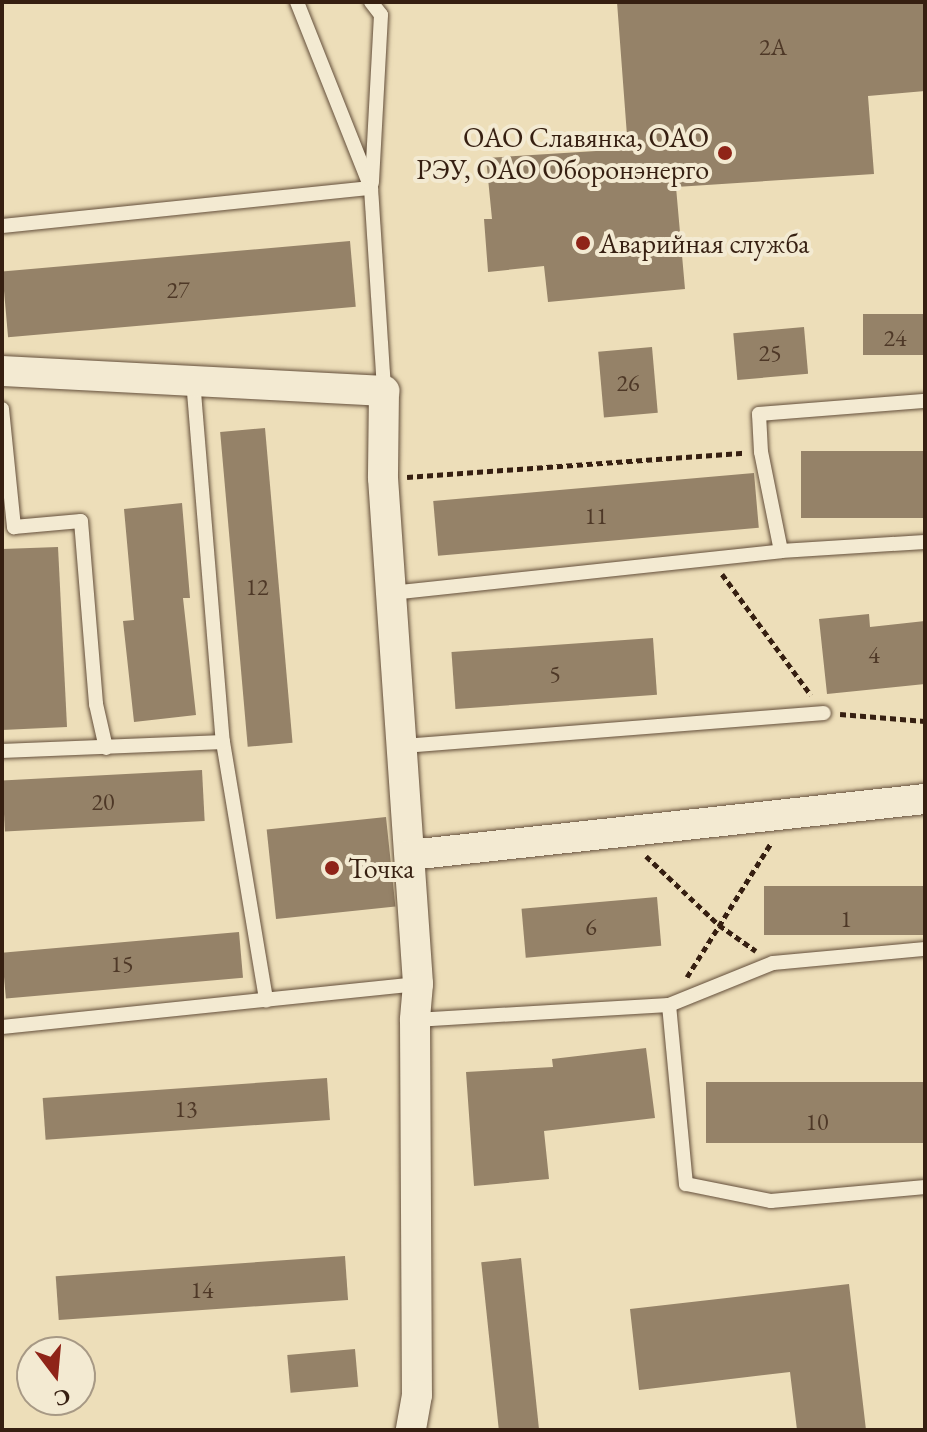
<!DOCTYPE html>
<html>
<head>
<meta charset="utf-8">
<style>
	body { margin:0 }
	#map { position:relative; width:927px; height:1432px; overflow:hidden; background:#eddeb9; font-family:"EB Garamond",serif }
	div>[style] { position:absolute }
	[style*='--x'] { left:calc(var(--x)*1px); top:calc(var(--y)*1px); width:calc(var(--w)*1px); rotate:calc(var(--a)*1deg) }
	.building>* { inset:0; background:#958268; transform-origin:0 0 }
	.path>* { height:5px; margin-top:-2.5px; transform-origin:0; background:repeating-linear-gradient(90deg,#361f11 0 6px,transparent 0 10px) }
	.roads { filter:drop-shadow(0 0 2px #644f3b) drop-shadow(0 0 2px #644f3b) }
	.service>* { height:14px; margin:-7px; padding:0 7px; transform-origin:7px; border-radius:7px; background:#f3ead2 }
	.minor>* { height:30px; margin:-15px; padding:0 15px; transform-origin:15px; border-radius:15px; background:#f3ead2 }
	.dots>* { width:22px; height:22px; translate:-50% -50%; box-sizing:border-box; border:4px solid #f3ead2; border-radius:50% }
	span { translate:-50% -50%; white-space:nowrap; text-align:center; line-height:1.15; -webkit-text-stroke:8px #f3ead2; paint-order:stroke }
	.number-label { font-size:24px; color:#4e3827 }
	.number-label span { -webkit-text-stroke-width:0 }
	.poi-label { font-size:28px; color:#361f11 }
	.right { translate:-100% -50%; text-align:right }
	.left { translate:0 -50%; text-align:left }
	.frame { position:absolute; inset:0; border:4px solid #361f11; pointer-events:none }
	.north { position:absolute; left:16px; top:1336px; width:80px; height:80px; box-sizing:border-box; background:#f3ead2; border:2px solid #a79985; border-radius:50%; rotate:164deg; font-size:22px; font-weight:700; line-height:32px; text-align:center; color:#361f11 }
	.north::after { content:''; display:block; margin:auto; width:28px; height:36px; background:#8f2418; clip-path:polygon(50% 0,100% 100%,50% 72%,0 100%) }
</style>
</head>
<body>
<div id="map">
	<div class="building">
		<i style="clip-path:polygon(617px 2px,925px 2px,925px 91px,868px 96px,874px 174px,676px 187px,685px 289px,548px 302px,544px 266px,488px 272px,484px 219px,492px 219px,486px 158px,628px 149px)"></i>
		<i style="left:350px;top:241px;width:66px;height:349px;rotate:85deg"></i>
		<i style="left:925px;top:314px;width:41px;height:62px;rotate:90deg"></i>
		<i style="left:804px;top:327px;width:47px;height:71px;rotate:85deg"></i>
		<i style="left:652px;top:347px;width:66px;height:54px;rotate:85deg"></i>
		<i style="left:265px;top:428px;width:316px;height:45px;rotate:85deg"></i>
		<i style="left:925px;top:451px;width:67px;height:124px;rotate:90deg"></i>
		<i style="left:754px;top:473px;width:55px;height:322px;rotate:85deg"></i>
		<i style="clip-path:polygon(182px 503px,190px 598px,183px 598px,196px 715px,134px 722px,123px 621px,134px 620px,124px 509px)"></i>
		<i style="clip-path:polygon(58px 547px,67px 727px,2px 730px,2px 549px)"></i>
		<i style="clip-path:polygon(869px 614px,870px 627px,925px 621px,925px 684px,827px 694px,819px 619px)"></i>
		<i style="left:653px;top:638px;width:57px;height:202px;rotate:86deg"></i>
		<i style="left:202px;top:770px;width:51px;height:200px;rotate:87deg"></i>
		<i style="left:386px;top:817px;width:90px;height:120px;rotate:84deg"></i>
		<i style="left:925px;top:886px;width:49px;height:161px;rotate:90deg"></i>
		<i style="left:657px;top:897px;width:49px;height:136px;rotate:85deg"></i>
		<i style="left:239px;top:932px;width:46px;height:238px;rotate:85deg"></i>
		<i style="clip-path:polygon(646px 1048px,655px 1118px,544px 1131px,549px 1179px,474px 1186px,466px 1072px,553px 1067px,552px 1059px)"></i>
		<i style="left:327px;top:1078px;width:42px;height:285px;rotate:86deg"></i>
		<i style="left:925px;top:1082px;width:61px;height:219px;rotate:90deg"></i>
		<i style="left:345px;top:1256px;width:44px;height:290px;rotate:86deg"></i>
		<i style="left:521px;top:1258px;width:173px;height:40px;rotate:84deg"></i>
		<i style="clip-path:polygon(849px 1284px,866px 1430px,797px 1430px,790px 1372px,639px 1390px,630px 1309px)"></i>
		<i style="left:355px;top:1349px;width:38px;height:68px;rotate:85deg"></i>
	</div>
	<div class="path">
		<i style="--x:407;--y:477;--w:338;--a:-4.1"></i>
		<i style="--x:722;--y:574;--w:150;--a:53.7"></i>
		<i style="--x:840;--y:714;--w:85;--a:4.7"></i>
		<i style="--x:646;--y:856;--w:100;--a:43.4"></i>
		<i style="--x:719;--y:925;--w:45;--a:35.1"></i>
		<i style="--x:687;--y:977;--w:158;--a:-57.9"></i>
	</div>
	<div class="roads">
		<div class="service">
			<i style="--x:297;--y:2;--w:200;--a:68.3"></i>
			<i style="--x:371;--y:2;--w:16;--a:52"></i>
			<i style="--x:381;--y:15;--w:168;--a:93.1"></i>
			<i style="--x:2;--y:226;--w:371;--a:-5.9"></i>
			<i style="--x:371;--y:188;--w:203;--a:86.3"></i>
			<i style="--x:193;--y:380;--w:363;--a:85.3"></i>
			<i style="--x:223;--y:742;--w:262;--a:80.5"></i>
			<i style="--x:2;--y:409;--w:119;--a:84.2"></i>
			<i style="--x:14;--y:527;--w:67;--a:-5.1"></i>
			<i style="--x:81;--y:521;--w:184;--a:85.3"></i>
			<i style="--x:96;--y:704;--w:45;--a:77.2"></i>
			<i style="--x:781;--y:551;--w:144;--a:-3.6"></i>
			<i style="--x:391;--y:593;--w:392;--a:-6.1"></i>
			<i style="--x:781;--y:551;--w:101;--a:-101.4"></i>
			<i style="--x:761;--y:452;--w:38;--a:-93"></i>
			<i style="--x:759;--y:414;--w:167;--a:-4.5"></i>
			<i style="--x:404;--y:746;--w:421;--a:-4.5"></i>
			<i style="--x:2;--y:751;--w:221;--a:-2.3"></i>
			<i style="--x:669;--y:1005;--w:180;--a:84.6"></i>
			<i style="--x:686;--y:1184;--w:87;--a:11.3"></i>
			<i style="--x:771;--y:1201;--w:155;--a:-5.2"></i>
			<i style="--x:415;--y:1020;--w:254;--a:-3.4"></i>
			<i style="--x:669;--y:1005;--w:112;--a:-22"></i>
			<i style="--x:773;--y:963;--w:153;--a:-5.3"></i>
			<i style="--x:2;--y:1027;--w:418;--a:-5.9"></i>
		</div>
		<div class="minor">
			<i style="--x:2;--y:371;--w:383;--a:3"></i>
			<i style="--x:384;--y:391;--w:87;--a:90.7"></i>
			<i style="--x:383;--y:478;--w:507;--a:86.04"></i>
			<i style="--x:418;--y:984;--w:36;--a:95"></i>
			<i style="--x:415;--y:1020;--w:375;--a:89.7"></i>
			<i style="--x:417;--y:1395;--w:36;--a:100"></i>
			<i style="--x:410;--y:855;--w:518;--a:-6.21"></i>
		</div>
	</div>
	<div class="dots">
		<i style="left:725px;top:153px;background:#8f2418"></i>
		<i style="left:583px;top:243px;background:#8f2418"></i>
		<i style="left:332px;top:868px;background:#8f2418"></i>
	</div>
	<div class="number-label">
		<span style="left:773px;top:47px">2А</span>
		<span style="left:178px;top:290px">27</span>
		<span style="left:895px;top:338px">24</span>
		<span style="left:770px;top:353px">25</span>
		<span style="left:628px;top:383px">26</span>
		<span style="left:596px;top:516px">11</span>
		<span style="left:257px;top:587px">12</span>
		<span style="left:874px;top:655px">4</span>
		<span style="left:555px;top:674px">5</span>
		<span style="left:103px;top:802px">20</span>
		<span style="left:846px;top:919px">1</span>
		<span style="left:591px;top:927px">6</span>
		<span style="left:122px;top:964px">15</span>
		<span style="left:186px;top:1109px">13</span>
		<span style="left:817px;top:1122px">10</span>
		<span style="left:202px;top:1290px">14</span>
	</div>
	<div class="poi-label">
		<span class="right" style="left:709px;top:153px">ОАО Славянка, ОАО<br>РЭУ, ОАО Оборонэнерго</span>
		<span class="left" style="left:599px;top:243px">Аварийная служба</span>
		<span class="left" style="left:348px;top:868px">Точка</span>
	</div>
	<div class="frame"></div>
	<div class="north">С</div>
</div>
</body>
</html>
